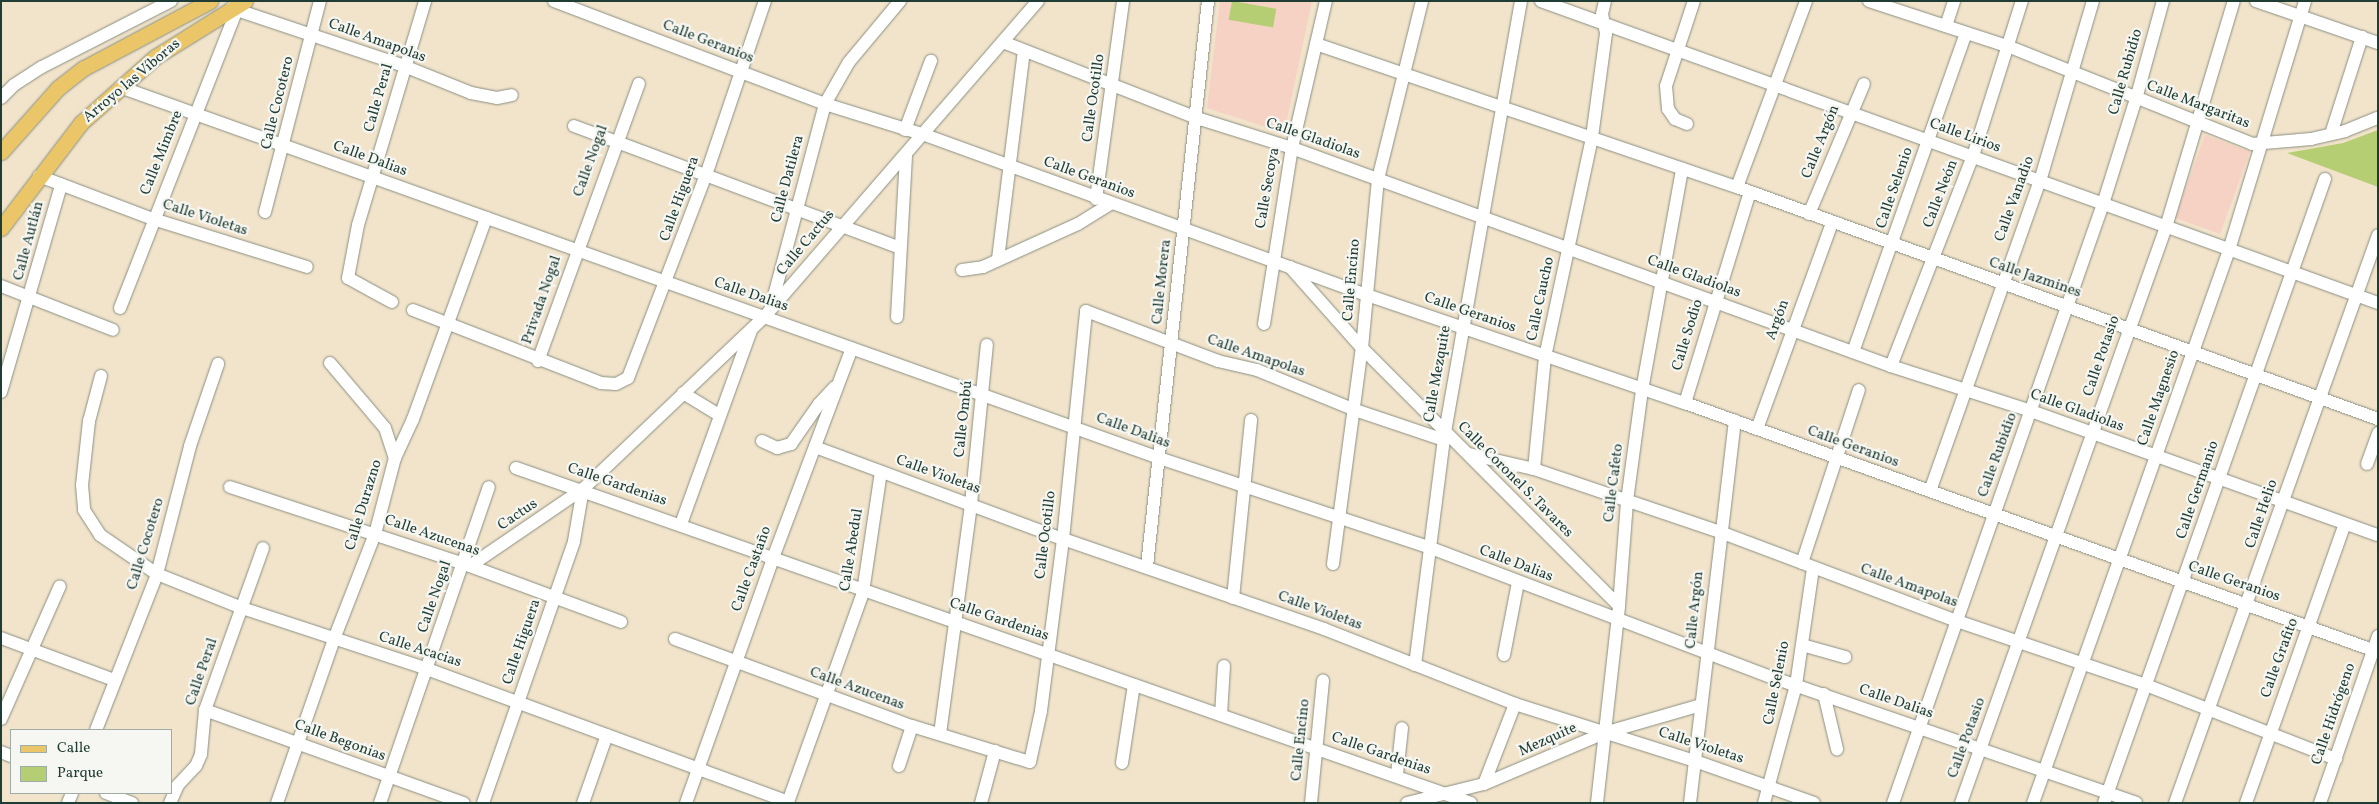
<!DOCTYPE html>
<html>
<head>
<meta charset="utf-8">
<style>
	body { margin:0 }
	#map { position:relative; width:2379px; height:804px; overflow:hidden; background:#f2e3cb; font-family:Vollkorn,serif }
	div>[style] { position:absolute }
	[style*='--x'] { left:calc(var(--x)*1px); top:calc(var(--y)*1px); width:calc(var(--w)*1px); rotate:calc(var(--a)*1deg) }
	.built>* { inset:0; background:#f6d2c4; transform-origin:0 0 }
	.green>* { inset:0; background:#b5ce73; transform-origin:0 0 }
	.roads { filter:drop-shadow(0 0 1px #889080) drop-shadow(0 0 1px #889080) }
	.minor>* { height:12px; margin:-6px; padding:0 6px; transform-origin:6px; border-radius:6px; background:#fff }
	.major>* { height:15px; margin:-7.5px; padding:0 7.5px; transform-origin:7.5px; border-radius:7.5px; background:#eac669 }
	span { translate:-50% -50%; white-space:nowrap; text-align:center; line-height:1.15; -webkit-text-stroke:4.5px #f6f6f2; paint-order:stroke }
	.street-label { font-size:15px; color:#1f3d34 }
	.frame { position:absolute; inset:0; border:2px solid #1f3d34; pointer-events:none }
	.legend { position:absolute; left:10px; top:729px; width:162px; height:65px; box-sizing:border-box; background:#f6f6f2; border:1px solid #a0aca6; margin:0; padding:6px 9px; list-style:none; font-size:15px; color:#1f3d34 }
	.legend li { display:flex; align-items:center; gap:10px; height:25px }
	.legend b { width:25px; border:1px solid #a0aca6 }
</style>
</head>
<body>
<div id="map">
	<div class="built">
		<i style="clip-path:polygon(1220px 1px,1312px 1px,1284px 133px,1207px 108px)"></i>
		<i style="left:2205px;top:135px;width:48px;height:88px;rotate:20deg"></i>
	</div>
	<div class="green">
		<i style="left:1232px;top:1px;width:45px;height:19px;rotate:10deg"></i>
		<i style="clip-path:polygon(2378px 130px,2378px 187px,2287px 153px,2343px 143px)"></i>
	</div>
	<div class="roads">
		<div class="minor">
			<i style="--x:554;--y:1;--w:290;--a:20.8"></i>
			<i style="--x:825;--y:104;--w:102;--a:17.2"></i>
			<i style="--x:922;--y:134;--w:473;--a:19.9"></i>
			<i style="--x:1367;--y:295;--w:336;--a:18.8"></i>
			<i style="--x:1685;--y:403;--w:736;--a:19.76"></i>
			<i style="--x:1541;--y:1;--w:890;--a:19.84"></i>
			<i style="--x:1869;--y:1;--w:148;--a:18.1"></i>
			<i style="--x:2010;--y:47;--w:261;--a:21.8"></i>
			<i style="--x:2252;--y:144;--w:59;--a:-4.8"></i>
			<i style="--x:2311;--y:139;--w:35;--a:-13"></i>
			<i style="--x:2345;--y:131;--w:35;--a:-22"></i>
			<i style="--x:2256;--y:1;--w:129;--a:19"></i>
			<i style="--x:231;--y:8;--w:182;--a:18.5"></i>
			<i style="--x:404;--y:66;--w:72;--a:21.9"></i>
			<i style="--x:471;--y:93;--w:26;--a:11"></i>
			<i style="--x:497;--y:98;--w:15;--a:-11"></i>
			<i style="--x:1946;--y:26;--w:26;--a:-72"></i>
			<i style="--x:1003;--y:42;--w:208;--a:21.4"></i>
			<i style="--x:1197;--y:118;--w:100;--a:17.5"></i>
			<i style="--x:1292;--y:148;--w:637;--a:20"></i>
			<i style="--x:1891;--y:366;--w:147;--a:17.8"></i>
			<i style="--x:2031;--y:411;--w:368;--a:19.7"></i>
			<i style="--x:1316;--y:44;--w:445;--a:18.8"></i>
			<i style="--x:1737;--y:187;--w:682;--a:19.9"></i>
			<i style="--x:120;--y:87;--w:1103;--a:19.65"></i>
			<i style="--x:1159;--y:458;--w:287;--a:18.3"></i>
			<i style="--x:1431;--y:548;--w:364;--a:20.8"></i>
			<i style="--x:1771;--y:677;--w:386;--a:19"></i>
			<i style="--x:1;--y:98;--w:18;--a:-45"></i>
			<i style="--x:14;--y:85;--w:33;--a:-33"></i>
			<i style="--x:42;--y:67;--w:145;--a:-27.1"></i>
			<i style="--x:1687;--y:124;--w:13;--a:-157"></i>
			<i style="--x:1675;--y:119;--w:12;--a:-125"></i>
			<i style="--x:1668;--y:109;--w:23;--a:-95"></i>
			<i style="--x:1666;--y:86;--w:89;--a:-71.8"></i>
			<i style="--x:574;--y:126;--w:346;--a:20.5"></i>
			<i style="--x:905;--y:130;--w:74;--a:-69.4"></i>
			<i style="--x:2331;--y:134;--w:102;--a:-72.3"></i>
			<i style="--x:39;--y:176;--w:122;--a:20.7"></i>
			<i style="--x:153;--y:219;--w:161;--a:17.3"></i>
			<i style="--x:1737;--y:187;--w:198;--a:-69.6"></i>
			<i style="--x:1096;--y:199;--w:200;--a:-82.2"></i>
			<i style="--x:265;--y:212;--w:218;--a:-75.4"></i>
			<i style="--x:1809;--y:214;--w:141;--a:-67.1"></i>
			<i style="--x:998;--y:259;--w:210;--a:-82.9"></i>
			<i style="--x:1290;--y:267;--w:108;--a:48.4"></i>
			<i style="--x:1362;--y:348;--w:364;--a:45.1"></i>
			<i style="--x:962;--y:270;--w:21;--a:-8"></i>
			<i style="--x:983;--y:267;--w:104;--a:-24.4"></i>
			<i style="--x:1078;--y:224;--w:38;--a:-32"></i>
			<i style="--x:1;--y:286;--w:120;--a:21.4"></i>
			<i style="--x:392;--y:302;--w:50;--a:-151.4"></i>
			<i style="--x:348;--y:278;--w:54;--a:-79.3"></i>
			<i style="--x:358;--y:225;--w:234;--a:-73.3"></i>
			<i style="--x:771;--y:307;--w:210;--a:-75.1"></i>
			<i style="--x:825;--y:104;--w:48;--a:-60.3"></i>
			<i style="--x:849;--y:62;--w:80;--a:-50.1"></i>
			<i style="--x:120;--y:308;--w:320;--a:-68.6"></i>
			<i style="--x:413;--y:310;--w:202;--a:21.2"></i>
			<i style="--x:601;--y:383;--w:15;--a:4"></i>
			<i style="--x:616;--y:384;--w:13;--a:-27"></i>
			<i style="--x:628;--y:378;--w:217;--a:-69"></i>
			<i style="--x:706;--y:175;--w:184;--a:-71.3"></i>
			<i style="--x:897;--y:317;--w:163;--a:-86.8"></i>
			<i style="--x:1264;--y:324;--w:178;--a:-81"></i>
			<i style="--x:1292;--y:148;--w:151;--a:-77"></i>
			<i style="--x:1853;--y:352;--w:338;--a:-70.5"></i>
			<i style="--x:538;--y:361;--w:295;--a:-70"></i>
			<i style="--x:330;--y:363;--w:85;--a:49.8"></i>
			<i style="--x:385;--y:428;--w:32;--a:72"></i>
			<i style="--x:1891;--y:366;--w:225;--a:-68.7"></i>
			<i style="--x:1973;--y:156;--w:163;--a:-72.5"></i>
			<i style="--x:101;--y:376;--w:47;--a:104.9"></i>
			<i style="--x:89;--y:421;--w:64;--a:96.2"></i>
			<i style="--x:82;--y:485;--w:25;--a:85"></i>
			<i style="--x:84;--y:510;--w:30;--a:57"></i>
			<i style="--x:100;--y:535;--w:69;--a:34.4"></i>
			<i style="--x:157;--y:574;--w:92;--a:21.8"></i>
			<i style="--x:242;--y:608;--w:195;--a:18.2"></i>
			<i style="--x:427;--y:669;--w:385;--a:20.2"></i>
			<i style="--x:788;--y:802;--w:223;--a:-70.3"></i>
			<i style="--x:863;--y:592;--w:121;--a:-81.5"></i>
			<i style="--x:1;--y:392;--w:216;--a:-73.8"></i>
			<i style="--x:683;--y:393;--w:42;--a:31.4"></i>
			<i style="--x:1685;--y:403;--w:221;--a:-72.9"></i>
			<i style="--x:1757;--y:429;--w:219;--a:-70"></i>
			<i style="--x:762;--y:441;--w:17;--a:25"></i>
			<i style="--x:777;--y:448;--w:15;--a:-16"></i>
			<i style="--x:791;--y:444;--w:49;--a:-55"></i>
			<i style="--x:819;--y:404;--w:23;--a:-47"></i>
			<i style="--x:815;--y:447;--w:265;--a:20.4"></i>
			<i style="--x:1063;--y:539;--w:276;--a:19"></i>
			<i style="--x:1324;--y:629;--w:205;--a:21.4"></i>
			<i style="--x:1515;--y:704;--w:189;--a:17.6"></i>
			<i style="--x:1695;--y:761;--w:126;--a:19.4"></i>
			<i style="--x:1469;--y:454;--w:67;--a:13"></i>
			<i style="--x:1534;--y:469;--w:196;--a:18.7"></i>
			<i style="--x:1720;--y:532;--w:250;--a:20.6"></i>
			<i style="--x:1954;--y:620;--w:203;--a:18.7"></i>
			<i style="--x:2146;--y:685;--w:204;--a:21.3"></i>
			<i style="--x:2367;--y:464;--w:33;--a:-70"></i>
			<i style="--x:516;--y:468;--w:1012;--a:19.33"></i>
			<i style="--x:1534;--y:469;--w:113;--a:-84.4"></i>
			<i style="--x:1545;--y:357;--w:225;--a:-77.9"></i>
			<i style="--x:1592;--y:137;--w:105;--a:-82.3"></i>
			<i style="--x:1606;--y:33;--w:19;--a:-102"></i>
			<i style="--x:1602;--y:14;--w:13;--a:-77"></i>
			<i style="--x:230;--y:487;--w:253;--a:18.2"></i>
			<i style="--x:470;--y:566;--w:161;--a:20.3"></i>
			<i style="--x:1930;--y:491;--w:329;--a:-70.5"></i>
			<i style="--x:2040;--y:181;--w:188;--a:-73.6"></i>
			<i style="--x:681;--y:524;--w:205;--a:-70.1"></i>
			<i style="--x:1802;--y:563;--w:182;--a:-71.8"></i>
			<i style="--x:1333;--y:564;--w:218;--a:-82.4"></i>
			<i style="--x:1362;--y:348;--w:170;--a:-84.6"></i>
			<i style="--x:1378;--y:179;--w:183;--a:-76.1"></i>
			<i style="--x:470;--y:566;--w:137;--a:-34.3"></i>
			<i style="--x:583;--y:489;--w:251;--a:-43.5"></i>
			<i style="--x:765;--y:316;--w:417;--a:-49.1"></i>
			<i style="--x:1147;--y:566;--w:568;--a:-83.84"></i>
			<i style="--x:1233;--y:598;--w:179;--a:-84.2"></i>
			<i style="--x:1;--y:638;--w:121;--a:20.4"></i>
			<i style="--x:675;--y:639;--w:252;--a:20.2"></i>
			<i style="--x:912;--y:726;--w:123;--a:17"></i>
			<i style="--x:1030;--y:762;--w:52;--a:-77.8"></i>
			<i style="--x:1041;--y:711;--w:173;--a:-82.7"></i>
			<i style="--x:1063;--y:539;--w:229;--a:-84.2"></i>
			<i style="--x:1086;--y:311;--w:141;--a:20.7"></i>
			<i style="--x:1218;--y:361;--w:40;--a:13"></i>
			<i style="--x:1257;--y:370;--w:106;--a:22.2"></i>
			<i style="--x:1355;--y:410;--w:94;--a:18.6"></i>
			<i style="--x:1802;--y:645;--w:45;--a:15.6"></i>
			<i style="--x:1504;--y:655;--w:74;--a:-79.1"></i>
			<i style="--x:1415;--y:665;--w:235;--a:-82.7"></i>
			<i style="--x:1445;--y:432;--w:438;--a:-80"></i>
			<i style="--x:1824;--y:694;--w:57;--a:76.7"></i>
			<i style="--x:205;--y:710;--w:275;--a:19.8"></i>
			<i style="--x:1221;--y:715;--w:49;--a:-86.5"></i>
			<i style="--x:1;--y:719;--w:145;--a:-66.1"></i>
			<i style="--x:96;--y:730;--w:168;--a:-68.6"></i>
			<i style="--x:157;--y:574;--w:132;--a:-75.5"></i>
			<i style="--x:190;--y:446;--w:87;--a:-71.1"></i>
			<i style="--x:940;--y:734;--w:232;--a:-82.3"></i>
			<i style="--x:971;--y:504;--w:160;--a:-84.3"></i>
			<i style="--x:1;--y:752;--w:11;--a:22"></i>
			<i style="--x:1122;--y:763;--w:79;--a:-81.3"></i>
			<i style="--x:899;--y:766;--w:42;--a:-72"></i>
			<i style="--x:1397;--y:774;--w:46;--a:-83.8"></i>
			<i style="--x:1484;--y:784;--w:86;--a:-68.8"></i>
			<i style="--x:106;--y:793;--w:28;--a:21"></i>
			<i style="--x:68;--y:803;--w:11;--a:-68"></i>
			<i style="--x:170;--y:803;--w:20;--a:-66"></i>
			<i style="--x:178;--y:785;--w:26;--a:-47"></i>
			<i style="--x:196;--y:766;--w:13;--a:-67"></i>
			<i style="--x:201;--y:754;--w:44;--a:-84.8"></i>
			<i style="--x:205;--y:710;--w:172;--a:-70.3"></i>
			<i style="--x:277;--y:803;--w:174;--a:-70.8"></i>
			<i style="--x:334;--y:639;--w:113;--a:-68.7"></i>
			<i style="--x:375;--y:534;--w:79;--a:-75.3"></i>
			<i style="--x:395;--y:458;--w:43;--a:-65.2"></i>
			<i style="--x:413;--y:419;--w:214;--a:-70"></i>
			<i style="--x:380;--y:803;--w:334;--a:-71"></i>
			<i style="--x:483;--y:803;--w:277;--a:-70.8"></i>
			<i style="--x:574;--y:541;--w:53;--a:-80.2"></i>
			<i style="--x:583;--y:803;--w:72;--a:-70.6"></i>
			<i style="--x:686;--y:803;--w:260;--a:-70.4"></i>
			<i style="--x:773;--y:558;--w:224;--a:-69.4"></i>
			<i style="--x:981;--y:803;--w:54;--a:-74.9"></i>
			<i style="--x:1311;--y:803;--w:123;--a:-84.4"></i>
			<i style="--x:1407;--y:803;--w:79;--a:-13.9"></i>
			<i style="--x:1484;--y:784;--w:130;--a:-23"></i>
			<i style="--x:1604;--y:733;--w:101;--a:-16.1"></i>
			<i style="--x:1597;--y:803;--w:198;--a:-83.6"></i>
			<i style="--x:1619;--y:606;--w:105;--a:-85.6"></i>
			<i style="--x:1627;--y:501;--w:112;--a:-82.3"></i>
			<i style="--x:1642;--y:390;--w:225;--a:-79.7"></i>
			<i style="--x:1690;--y:803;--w:385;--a:-83.3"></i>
			<i style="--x:1764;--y:803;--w:122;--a:-74.8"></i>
			<i style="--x:1796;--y:685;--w:118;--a:-81.7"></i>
			<i style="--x:1893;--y:803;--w:635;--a:-70.68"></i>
			<i style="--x:2103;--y:204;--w:110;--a:-72.6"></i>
			<i style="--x:2136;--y:99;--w:102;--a:-74.6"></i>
			<i style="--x:1961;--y:803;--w:611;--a:-70.41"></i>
			<i style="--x:2166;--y:227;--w:236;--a:-73.3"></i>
			<i style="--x:2033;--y:803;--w:587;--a:-70.48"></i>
			<i style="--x:2229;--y:250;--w:260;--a:-73"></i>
			<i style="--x:2104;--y:803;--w:662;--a:-70.5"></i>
			<i style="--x:2175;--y:803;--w:603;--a:-70.33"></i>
			<i style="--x:2246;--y:803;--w:296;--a:-70.5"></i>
			<i style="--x:2320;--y:803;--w:177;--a:-70.8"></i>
		</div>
		<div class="major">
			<i style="--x:1;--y:152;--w:86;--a:-48.3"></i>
			<i style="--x:58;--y:88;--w:33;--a:-38"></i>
			<i style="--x:84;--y:68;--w:143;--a:-28"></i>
			<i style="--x:1;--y:228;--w:132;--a:-52.7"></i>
			<i style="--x:81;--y:123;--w:99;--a:-41.7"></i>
			<i style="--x:155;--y:57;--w:106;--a:-31.9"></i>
		</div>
	</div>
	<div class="street-label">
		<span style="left:377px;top:41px;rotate:20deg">Calle Amapolas</span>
		<span style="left:708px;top:42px;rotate:21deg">Calle Geranios</span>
		<span style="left:2126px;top:72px;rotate:-74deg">Calle Rubidio</span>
		<span style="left:132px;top:81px;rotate:-40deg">Arroyo las Víboras</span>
		<span style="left:379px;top:98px;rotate:-74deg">Calle Peral</span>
		<span style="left:1094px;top:98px;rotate:-82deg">Calle Ocotillo</span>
		<span style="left:278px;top:103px;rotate:-76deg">Calle Cocotero</span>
		<span style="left:2198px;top:105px;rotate:21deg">Calle Margaritas</span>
		<span style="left:1965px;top:136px;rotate:20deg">Calle Lirios</span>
		<span style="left:1313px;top:139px;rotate:19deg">Calle Gladiolas</span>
		<span style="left:1821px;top:142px;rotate:-68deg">Calle Argón</span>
		<span style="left:162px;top:153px;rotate:-68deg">Calle Mimbre</span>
		<span style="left:370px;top:159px;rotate:20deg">Calle Dalias</span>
		<span style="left:591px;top:161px;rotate:-70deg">Calle Nogal</span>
		<span style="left:1089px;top:178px;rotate:20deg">Calle Geranios</span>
		<span style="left:788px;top:179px;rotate:-75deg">Calle Datilera</span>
		<span style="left:1268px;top:188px;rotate:-80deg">Calle Secoya</span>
		<span style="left:1895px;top:188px;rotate:-71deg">Calle Selenio</span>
		<span style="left:1941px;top:194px;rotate:-69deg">Calle Neón</span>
		<span style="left:680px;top:199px;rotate:-70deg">Calle Higuera</span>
		<span style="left:2015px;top:199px;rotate:-70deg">Calle Vanadio</span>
		<span style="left:205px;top:218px;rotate:18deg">Calle Violetas</span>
		<span style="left:29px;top:241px;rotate:-75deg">Calle Autlán</span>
		<span style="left:806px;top:243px;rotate:-50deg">Calle Cactus</span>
		<span style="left:1694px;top:277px;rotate:20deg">Calle Gladiolas</span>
		<span style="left:2035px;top:278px;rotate:19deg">Calle Jazmines</span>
		<span style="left:1352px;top:280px;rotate:-85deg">Calle Encino</span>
		<span style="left:1162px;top:282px;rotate:-84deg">Calle Morera</span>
		<span style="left:751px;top:295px;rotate:19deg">Calle Dalias</span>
		<span style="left:1541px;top:299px;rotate:-78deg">Calle Caucho</span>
		<span style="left:542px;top:300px;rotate:-71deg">Privada Nogal</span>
		<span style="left:1470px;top:313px;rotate:19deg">Calle Geranios</span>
		<span style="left:1778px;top:320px;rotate:-70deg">Argón</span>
		<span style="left:1688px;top:335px;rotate:-73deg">Calle Sodio</span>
		<span style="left:1256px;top:356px;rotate:19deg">Calle Amapolas</span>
		<span style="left:2102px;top:356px;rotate:-71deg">Calle Potasio</span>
		<span style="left:1438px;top:374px;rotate:-80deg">Calle Mezquite</span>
		<span style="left:2159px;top:398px;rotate:-71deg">Calle Magnesio</span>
		<span style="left:2077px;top:411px;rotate:20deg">Calle Gladiolas</span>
		<span style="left:964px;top:419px;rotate:-84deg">Calle Ombú</span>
		<span style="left:1133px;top:431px;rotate:20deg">Calle Dalias</span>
		<span style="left:1853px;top:447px;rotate:20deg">Calle Geranios</span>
		<span style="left:1998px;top:455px;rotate:-70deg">Calle Rubidio</span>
		<span style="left:938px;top:475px;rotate:20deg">Calle Violetas</span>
		<span style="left:1515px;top:480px;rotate:45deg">Calle Coronel S. Tavares</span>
		<span style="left:1614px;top:483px;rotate:-83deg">Calle Cafeto</span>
		<span style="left:617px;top:485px;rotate:19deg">Calle Gardenias</span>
		<span style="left:2198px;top:490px;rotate:-71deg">Calle Germanio</span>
		<span style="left:364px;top:505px;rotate:-73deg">Calle Durazno</span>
		<span style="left:2262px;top:514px;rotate:-71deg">Calle Helio</span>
		<span style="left:518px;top:515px;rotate:-34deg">Cactus</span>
		<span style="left:1046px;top:535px;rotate:-83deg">Calle Ocotillo</span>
		<span style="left:432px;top:536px;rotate:19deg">Calle Azucenas</span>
		<span style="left:146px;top:544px;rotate:-73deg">Calle Cocotero</span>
		<span style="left:852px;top:550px;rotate:-81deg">Calle Abedul</span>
		<span style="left:1516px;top:564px;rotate:21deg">Calle Dalias</span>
		<span style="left:752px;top:569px;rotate:-70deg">Calle Castaño</span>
		<span style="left:2234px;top:582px;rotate:19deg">Calle Geranios</span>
		<span style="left:1909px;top:586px;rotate:20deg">Calle Amapolas</span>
		<span style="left:435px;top:597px;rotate:-71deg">Calle Nogal</span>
		<span style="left:1695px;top:610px;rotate:-84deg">Calle Argón</span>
		<span style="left:1320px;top:611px;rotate:20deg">Calle Violetas</span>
		<span style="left:999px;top:620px;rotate:19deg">Calle Gardenias</span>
		<span style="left:522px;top:642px;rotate:-71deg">Calle Higuera</span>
		<span style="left:420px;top:650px;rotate:18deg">Calle Acacias</span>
		<span style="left:2280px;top:658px;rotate:-70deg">Calle Grafito</span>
		<span style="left:202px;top:672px;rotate:-71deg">Calle Peral</span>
		<span style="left:1777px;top:683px;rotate:-79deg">Calle Selenio</span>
		<span style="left:857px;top:689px;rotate:20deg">Calle Azucenas</span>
		<span style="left:1896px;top:702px;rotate:19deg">Calle Dalias</span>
		<span style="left:2334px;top:714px;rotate:-71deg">Calle Hidrógeno</span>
		<span style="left:1967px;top:738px;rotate:-70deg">Calle Potasio</span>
		<span style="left:1301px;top:740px;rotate:-84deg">Calle Encino</span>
		<span style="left:1548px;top:740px;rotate:-24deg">Mezquite</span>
		<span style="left:340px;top:741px;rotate:20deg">Calle Begonias</span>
		<span style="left:1701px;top:746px;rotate:18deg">Calle Violetas</span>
		<span style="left:1381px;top:754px;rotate:19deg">Calle Gardenias</span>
	</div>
	<div class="frame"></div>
	<ul class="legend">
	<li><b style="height:6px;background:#eac669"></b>Calle</li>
	<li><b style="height:14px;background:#b5ce73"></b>Parque</li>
	</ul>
</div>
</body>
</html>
